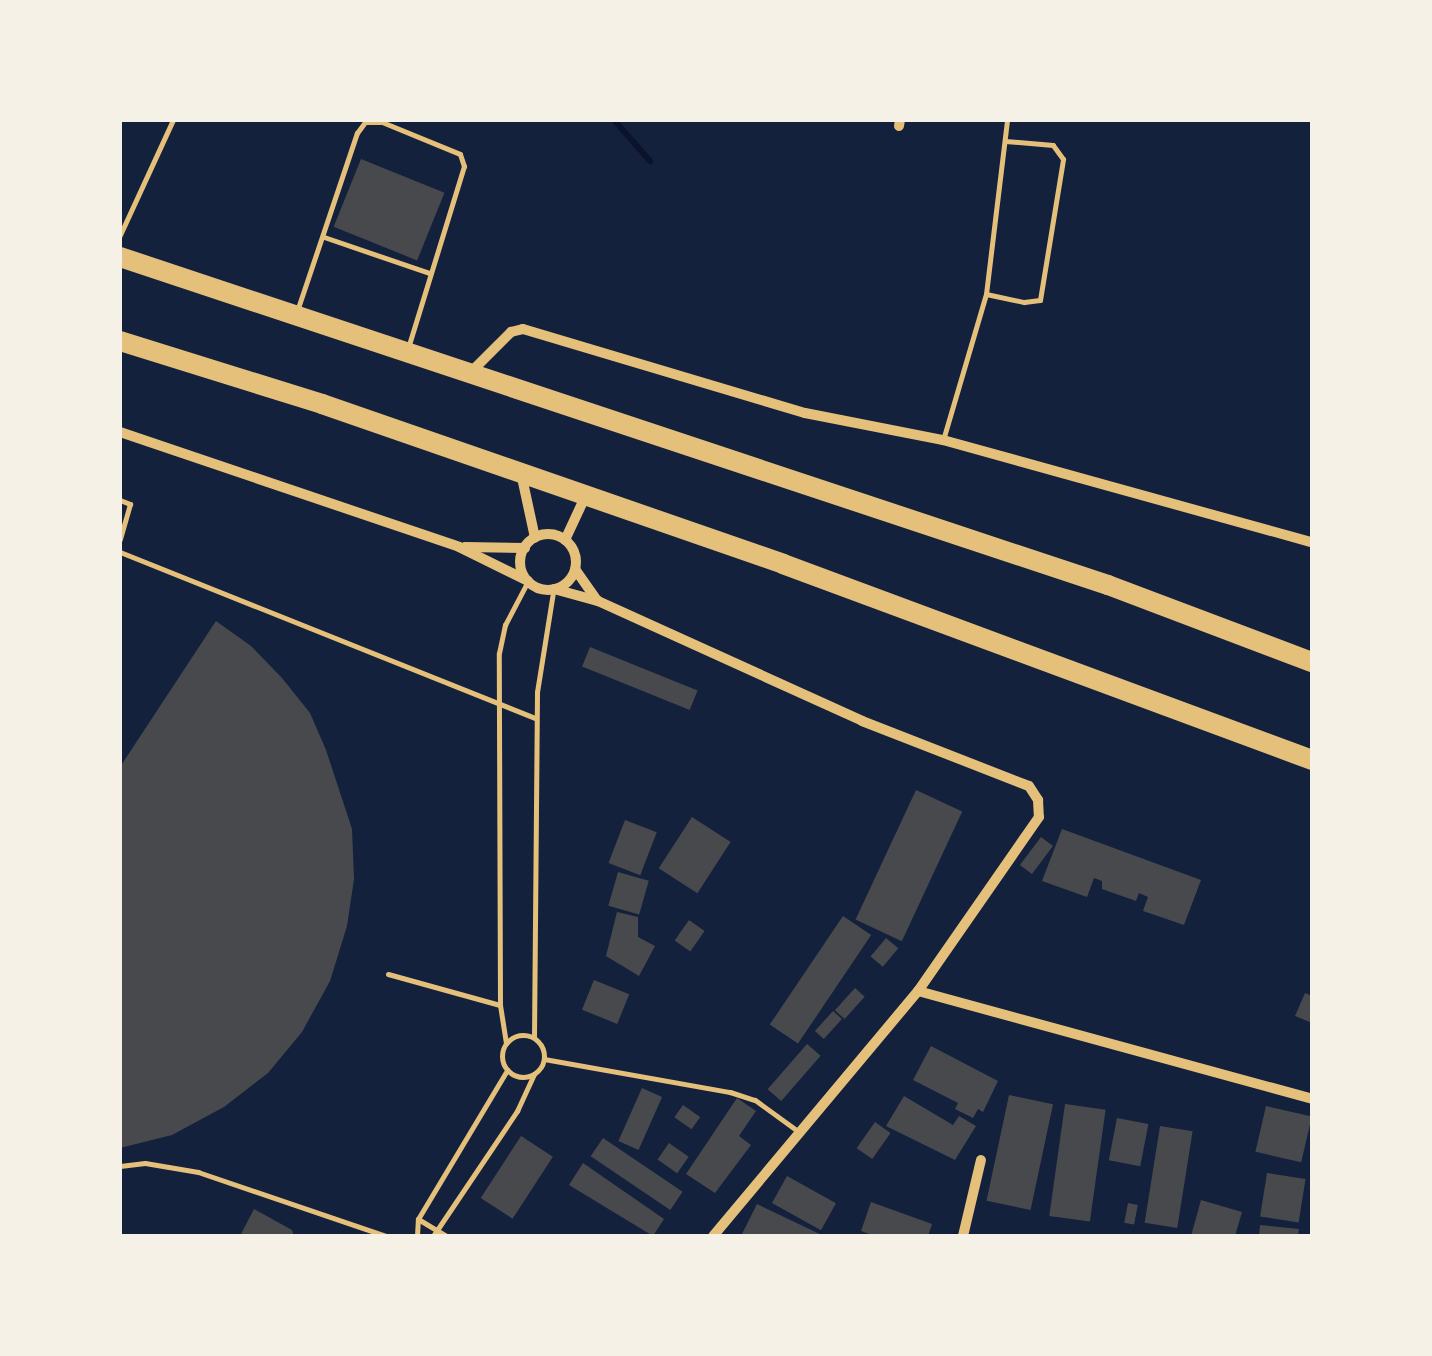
<!DOCTYPE html>
<html>
<head>
<meta charset="utf-8">
<style>
	body { margin:0 }
	#map { position:relative; width:1432px; height:1356px; overflow:hidden; background:#14213d; font-family:"Fira Sans Condensed",sans-serif }
	div>[style] { position:absolute }
	[style*='--x'] { left:calc(var(--x)*1px); top:calc(var(--y)*1px); width:calc(var(--w)*1px); rotate:calc(var(--a)*1deg) }
	.stream>* { height:6px; margin:-3px; padding:0 3px; transform-origin:3px; border-radius:3px; background:#0b132b }
	.building>* { inset:0; background:#48494c; transform-origin:0 0 }
	.service>* { height:5px; margin:-2.5px; padding:0 2.5px; transform-origin:2.5px; border-radius:2.5px; background:#e5c07b }
	.service>.ring { margin:-2.5px; padding:0; box-sizing:content-box; background:none; border:5px solid #e5c07b; border-radius:50% }
	.minor>* { height:10px; margin:-5px; padding:0 5px; transform-origin:5px; border-radius:5px; background:#e5c07b }
	.minor>.ring { margin:-5px; padding:0; box-sizing:content-box; background:none; border:10px solid #e5c07b; border-radius:50% }
	.motorway>* { height:20px; margin:-10px; padding:0 10px; transform-origin:10px; border-radius:10px; background:#e5c07b }
	span { translate:-50% -50%; white-space:nowrap; text-align:center; line-height:1.15; -webkit-text-stroke:10px #f6f1e7; paint-order:stroke }
	.frame { position:absolute; inset:0; border:122px solid #f6f1e7; pointer-events:none }
</style>
</head>
<body>
<div id="map">
	<div class="stream">
		<i style="--x:614;--y:120;--w:55;--a:48.7"></i>
	</div>
	<div class="building">
		<i style="left:361px;top:159px;width:90px;height:73px;rotate:22deg"></i>
		<i style="clip-path:polygon(216px 621px,251px 646px,282px 678px,310px 713px,326px 750px,352px 829px,354px 879px,347px 926px,330px 981px,302px 1032px,268px 1073px,224px 1107px,172px 1135px,120px 1148px,120px 767px)"></i>
		<i style="left:590px;top:647px;width:116px;height:21px;rotate:22deg"></i>
		<i style="left:916px;top:790px;width:51px;height:143px;rotate:25deg"></i>
		<i style="left:692px;top:817px;width:46px;height:61px;rotate:33deg"></i>
		<i style="left:625px;top:820px;width:34px;height:46px;rotate:21deg"></i>
		<i style="clip-path:polygon(1062px 829px,1201px 880px,1184px 925px,1143px 911px,1148px 897px,1139px 893px,1136px 901px,1102px 889px,1102px 881px,1094px 878px,1087px 897px,1042px 881px)"></i>
		<i style="left:1041px;top:837px;width:15px;height:35px;rotate:37deg"></i>
		<i style="left:618px;top:872px;width:32px;height:35px;rotate:16deg"></i>
		<i style="clip-path:polygon(617px 912px,638px 917px,638px 937px,655px 946px,639px 976px,606px 956px)"></i>
		<i style="left:843px;top:916px;width:34px;height:131px;rotate:34deg"></i>
		<i style="left:689px;top:920px;width:19px;height:25px;rotate:35deg"></i>
		<i style="left:886px;top:938px;width:16px;height:24px;rotate:40deg"></i>
		<i style="left:594px;top:980px;width:38px;height:32px;rotate:22deg"></i>
		<i style="left:855px;top:988px;width:13px;height:30px;rotate:42deg"></i>
		<i style="clip-path:polygon(1305px 993px,1312px 996px,1312px 1023px,1295px 1016px)"></i>
		<i style="left:833px;top:1011px;width:12px;height:27px;rotate:42deg"></i>
		<i style="left:807px;top:1044px;width:18px;height:60px;rotate:41deg"></i>
		<i style="clip-path:polygon(931px 1046px,998px 1081px,983px 1112px,978px 1109px,973px 1118px,955px 1109px,958px 1103px,913px 1080px)"></i>
		<i style="left:642px;top:1088px;width:22px;height:58px;rotate:24deg"></i>
		<i style="left:1009px;top:1095px;width:45px;height:108px;rotate:12deg"></i>
		<i style="clip-path:polygon(904px 1096px,953px 1125px,959px 1116px,976px 1126px,955px 1160px,886px 1126px)"></i>
		<i style="clip-path:polygon(737px 1098px,756px 1111px,739px 1136px,751px 1145px,715px 1193px,686px 1174px)"></i>
		<i style="left:1065px;top:1104px;width:41px;height:113px;rotate:8deg"></i>
		<i style="left:683px;top:1105px;width:21px;height:15px;rotate:35deg"></i>
		<i style="left:1266px;top:1106px;width:47px;height:47px;rotate:13deg"></i>
		<i style="left:1117px;top:1118px;width:32px;height:43px;rotate:11deg"></i>
		<i style="left:875px;top:1122px;width:19px;height:32px;rotate:35deg"></i>
		<i style="left:1160px;top:1126px;width:33px;height:98px;rotate:9deg"></i>
		<i style="left:521px;top:1136px;width:38px;height:74px;rotate:33deg"></i>
		<i style="left:603px;top:1138px;width:96px;height:22px;rotate:34deg"></i>
		<i style="left:669px;top:1143px;width:24px;height:20px;rotate:35deg"></i>
		<i style="clip-path:polygon(583px 1163px,664px 1219px,653px 1236px,569px 1185px)"></i>
		<i style="left:1267px;top:1173px;width:39px;height:44px;rotate:9deg"></i>
		<i style="left:787px;top:1176px;width:56px;height:31px;rotate:29deg"></i>
		<i style="clip-path:polygon(1201px 1200px,1242px 1212px,1235px 1236px,1191px 1236px)"></i>
		<i style="clip-path:polygon(871px 1202px,932px 1224px,928px 1236px,875px 1236px,861px 1231px)"></i>
		<i style="left:1128px;top:1203px;width:10px;height:20px;rotate:11deg"></i>
		<i style="clip-path:polygon(757px 1204px,824px 1236px,741px 1236px)"></i>
		<i style="clip-path:polygon(254px 1209px,292px 1230px,294px 1236px,240px 1236px)"></i>
		<i style="clip-path:polygon(1260px 1225px,1299px 1229px,1298px 1236px,1259px 1236px)"></i>
	</div>
	<div class="service">
		<i style="--x:120;--y:235;--w:127;--a:-65.3"></i>
		<i style="--x:324;--y:237;--w:111;--a:18.9"></i>
		<i style="--x:986;--y:294;--w:39;--a:12"></i>
		<i style="--x:1024;--y:302;--w:16;--a:-7"></i>
		<i style="--x:1040;--y:300;--w:143;--a:-80.7"></i>
		<i style="--x:1063;--y:159;--w:17;--a:-126"></i>
		<i style="--x:1053;--y:145;--w:48;--a:-175.2"></i>
		<i style="--x:298;--y:308;--w:185;--a:-71.4"></i>
		<i style="--x:357;--y:133;--w:14;--a:-54"></i>
		<i style="--x:365;--y:122;--w:17;--a:0"></i>
		<i style="--x:382;--y:122;--w:84;--a:22.3"></i>
		<i style="--x:460;--y:154;--w:13;--a:72"></i>
		<i style="--x:464;--y:166;--w:190;--a:107.1"></i>
		<i style="--x:943;--y:440;--w:152;--a:-73.6"></i>
		<i style="--x:986;--y:294;--w:175;--a:-83.1"></i>
		<i style="--x:120;--y:500;--w:11;--a:22"></i>
		<i style="--x:130;--y:504;--w:37;--a:106"></i>
		<i style="--x:120;--y:552;--w:448;--a:21.8"></i>
		<i style="--x:388;--y:974;--w:116;--a:15.5"></i>
		<i class="ring" style="left:502px;top:1035px;width:37px;height:37px"></i>
		<i style="--x:534;--y:1037;--w:345;--a:-89.5"></i>
		<i style="--x:537;--y:692;--w:101;--a:-80.9"></i>
		<i style="--x:506;--y:1043;--w:38;--a:-99"></i>
		<i style="--x:500;--y:1005;--w:352;--a:-90.2"></i>
		<i style="--x:499;--y:653;--w:29;--a:-78"></i>
		<i style="--x:505;--y:625;--w:50;--a:-62.4"></i>
		<i style="--x:544;--y:1059;--w:189;--a:10.1"></i>
		<i style="--x:730;--y:1092;--w:26;--a:18"></i>
		<i style="--x:755;--y:1100;--w:54;--a:36"></i>
		<i style="--x:120;--y:1166;--w:25;--a:-7"></i>
		<i style="--x:145;--y:1163;--w:54;--a:9.6"></i>
		<i style="--x:198;--y:1172;--w:199;--a:18.8"></i>
		<i style="--x:418;--y:1219;--w:33;--a:31"></i>
		<i style="--x:417;--y:1236;--w:17;--a:-87"></i>
		<i style="--x:418;--y:1219;--w:174;--a:-59.1"></i>
		<i style="--x:433;--y:1236;--w:151;--a:-56.1"></i>
		<i style="--x:517;--y:1111;--w:41;--a:-65.3"></i>
	</div>
	<div class="minor">
		<i style="--x:899;--y:126;--w:6;--a:-81"></i>
		<i style="--x:471;--y:372;--w:57;--a:-45"></i>
		<i style="--x:511;--y:332;--w:12;--a:-14"></i>
		<i style="--x:523;--y:329;--w:294;--a:16.6"></i>
		<i style="--x:805;--y:413;--w:141;--a:11.1"></i>
		<i style="--x:943;--y:440;--w:383;--a:15.5"></i>
		<i style="--x:120;--y:432;--w:358;--a:18.7"></i>
		<i style="--x:459;--y:547;--w:77;--a:26.2"></i>
		<i style="--x:521;--y:473;--w:66;--a:77.8"></i>
		<i class="ring" style="left:520px;top:534px;width:46px;height:46px"></i>
		<i style="--x:565;--y:540;--w:50;--a:-65"></i>
		<i style="--x:465;--y:547;--w:60;--a:1"></i>
		<i style="--x:575;--y:569;--w:38;--a:55"></i>
		<i style="--x:554;--y:589;--w:46;--a:15.3"></i>
		<i style="--x:598;--y:601;--w:290;--a:24.4"></i>
		<i style="--x:862;--y:721;--w:179;--a:21.3"></i>
		<i style="--x:1029;--y:786;--w:17;--a:57"></i>
		<i style="--x:1038;--y:800;--w:17;--a:87"></i>
		<i style="--x:1039;--y:817;--w:212;--a:124.8"></i>
		<i style="--x:918;--y:991;--w:319;--a:129.9"></i>
		<i style="--x:918;--y:991;--w:409;--a:15.3"></i>
		<i style="--x:963;--y:1236;--w:78;--a:-76.7"></i>
	</div>
	<div class="motorway">
		<i style="--x:120;--y:257;--w:1041;--a:18.37"></i>
		<i style="--x:1108;--y:585;--w:218;--a:20.7"></i>
		<i style="--x:120;--y:341;--w:212;--a:17.3"></i>
		<i style="--x:322;--y:404;--w:488;--a:19.1"></i>
		<i style="--x:783;--y:564;--w:564;--a:20.33"></i>
	</div>
	<div class="frame"></div>
</div>
</body>
</html>
